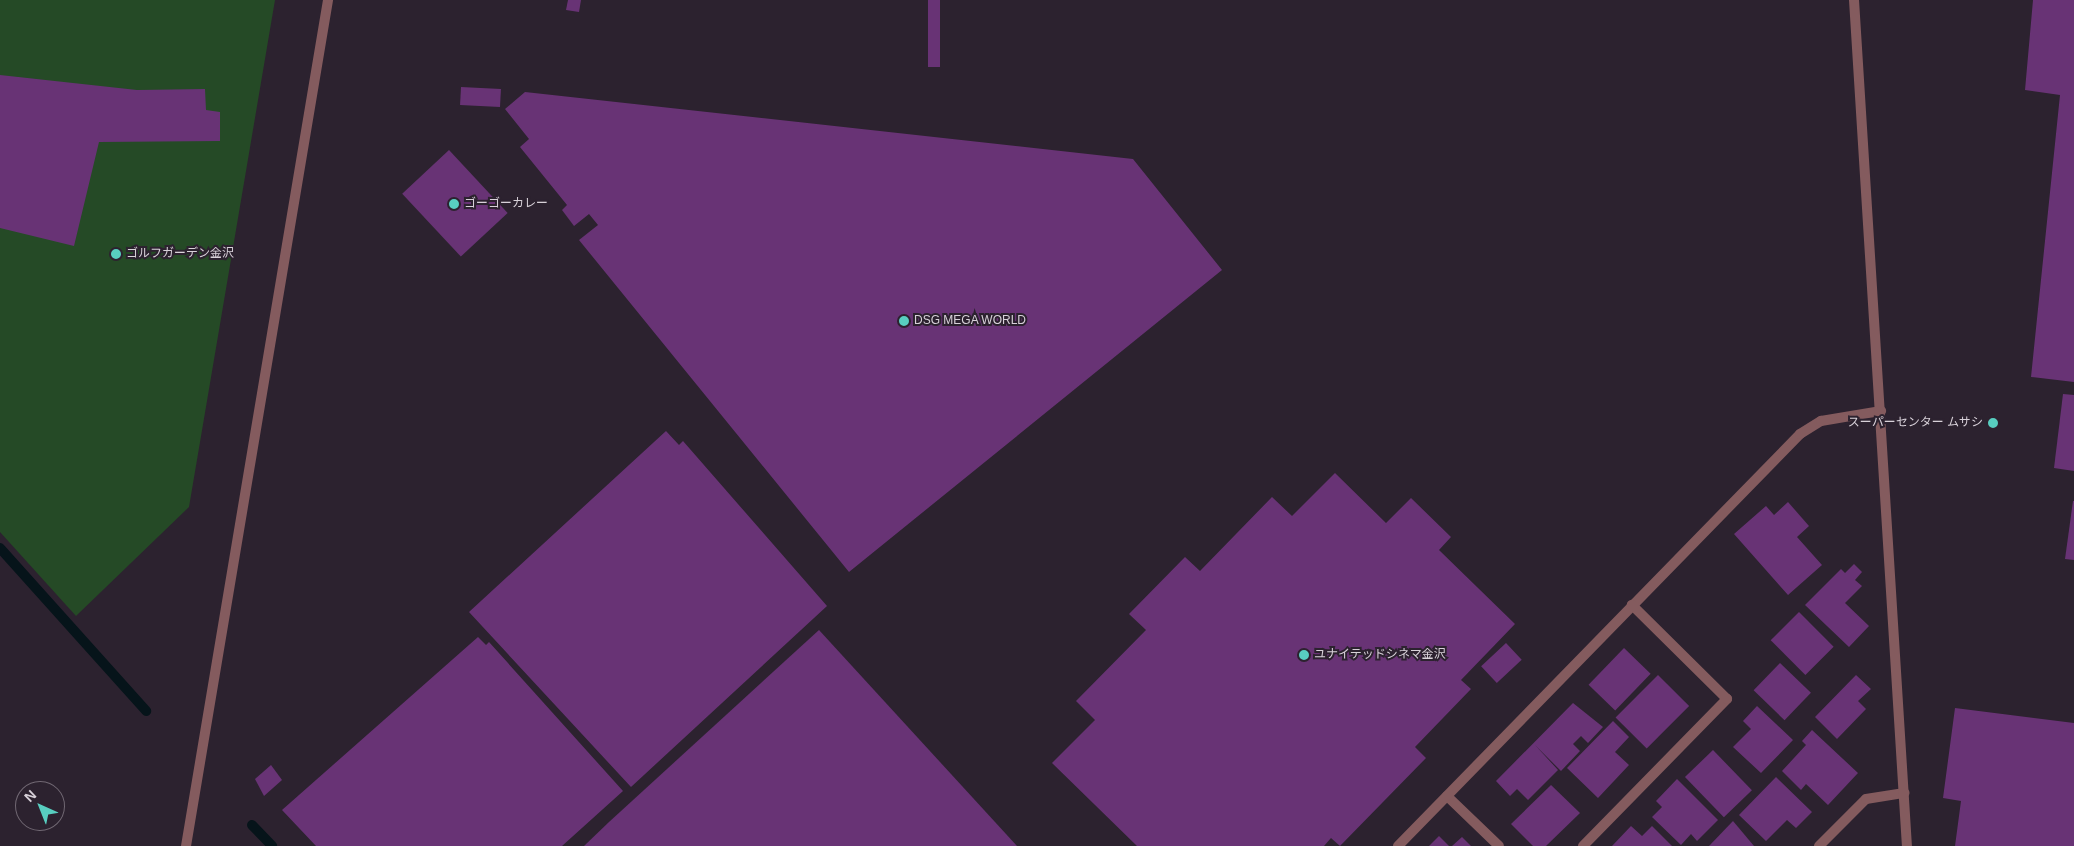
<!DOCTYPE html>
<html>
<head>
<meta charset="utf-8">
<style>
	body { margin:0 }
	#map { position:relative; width:2074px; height:846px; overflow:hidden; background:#2c222f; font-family:Helvetica,"Noto Sans JP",sans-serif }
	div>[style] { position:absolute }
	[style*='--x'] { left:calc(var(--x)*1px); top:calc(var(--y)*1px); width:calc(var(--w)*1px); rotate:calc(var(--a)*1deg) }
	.green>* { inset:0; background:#254a26 }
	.stream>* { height:10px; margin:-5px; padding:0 5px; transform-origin:5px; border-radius:5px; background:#06141a }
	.building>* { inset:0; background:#683375; transform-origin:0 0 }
	.minor>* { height:10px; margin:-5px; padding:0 5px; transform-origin:5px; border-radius:5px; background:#845b5e }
	.tertiary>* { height:10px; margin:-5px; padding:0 5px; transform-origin:5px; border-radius:5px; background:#845b5e }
	.dots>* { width:14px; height:14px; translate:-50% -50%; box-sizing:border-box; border:2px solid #2c222f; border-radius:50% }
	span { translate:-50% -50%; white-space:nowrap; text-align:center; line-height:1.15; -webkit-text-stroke:4px #2c222f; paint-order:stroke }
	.poi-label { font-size:12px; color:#d8d1d9 }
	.left { translate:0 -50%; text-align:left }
	.right { translate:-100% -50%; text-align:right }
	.north { position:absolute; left:15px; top:781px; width:50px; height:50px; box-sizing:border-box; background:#2c222f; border:1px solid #716873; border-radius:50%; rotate:316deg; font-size:14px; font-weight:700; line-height:20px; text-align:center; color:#d8d1d9 }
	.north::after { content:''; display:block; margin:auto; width:18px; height:22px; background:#58cec0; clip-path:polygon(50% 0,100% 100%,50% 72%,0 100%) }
</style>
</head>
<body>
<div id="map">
	<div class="green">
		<i style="clip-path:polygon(0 0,275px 0,189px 507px,76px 616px,0 532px)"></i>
	</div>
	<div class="stream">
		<i style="--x:0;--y:548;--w:219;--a:48.1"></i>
		<i style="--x:252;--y:825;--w:29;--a:46"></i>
	</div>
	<div class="building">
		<i style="clip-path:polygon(568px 0,581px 0,579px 12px,566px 10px)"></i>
		<i style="left:928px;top:0;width:12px;height:67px"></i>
		<i style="clip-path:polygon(2033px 0,2074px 0,2074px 382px,2031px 377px,2060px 95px,2025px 90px)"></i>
		<i style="clip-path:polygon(0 75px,137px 90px,205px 89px,206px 110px,220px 112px,220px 141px,99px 142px,74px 246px,0 228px)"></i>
		<i style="left:461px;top:87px;width:40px;height:18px;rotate:3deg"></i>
		<i style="clip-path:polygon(525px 92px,1133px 159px,1222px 270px,849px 572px,579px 240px,598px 225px,589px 214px,574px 226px,562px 210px,567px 205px,520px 147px,529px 139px,505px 109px)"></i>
		<i style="left:449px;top:150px;width:86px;height:64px;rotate:47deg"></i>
		<i style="clip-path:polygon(2063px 394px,2074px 395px,2074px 471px,2054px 468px)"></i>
		<i style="clip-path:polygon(666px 431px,679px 445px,683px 441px,827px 606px,631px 787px,469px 612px)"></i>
		<i style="clip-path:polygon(1335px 473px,1386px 523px,1411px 498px,1451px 537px,1439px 550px,1515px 624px,1461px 680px,1471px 689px,1415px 747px,1426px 758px,1340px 846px,1331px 838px,1324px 846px,1137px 846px,1052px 763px,1095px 720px,1076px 701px,1146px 630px,1129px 614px,1185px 557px,1200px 571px,1272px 497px,1292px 516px)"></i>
		<i style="clip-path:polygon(2073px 501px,2074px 501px,2074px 560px,2065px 559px)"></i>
		<i style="clip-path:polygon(1788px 502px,1809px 526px,1797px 537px,1822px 565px,1788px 595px,1734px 534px,1766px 506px,1774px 515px)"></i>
		<i style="clip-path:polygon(1854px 564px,1862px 572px,1855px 580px,1862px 586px,1845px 603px,1869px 626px,1849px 647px,1805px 605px,1841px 569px,1845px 573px)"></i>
		<i style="left:1799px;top:612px;width:49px;height:40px;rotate:45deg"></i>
		<i style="clip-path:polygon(819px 630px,1017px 846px,584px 846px,609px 822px)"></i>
		<i style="clip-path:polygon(478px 637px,486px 645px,489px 642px,623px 791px,562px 846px,316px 846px,282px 810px)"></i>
		<i style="left:1506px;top:643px;width:23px;height:34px;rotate:47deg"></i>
		<i style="left:1624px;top:648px;width:37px;height:51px;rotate:44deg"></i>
		<i style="left:1780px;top:663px;width:43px;height:38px;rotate:44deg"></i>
		<i style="left:1658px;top:675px;width:44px;height:60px;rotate:45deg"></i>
		<i style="clip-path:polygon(1856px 675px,1871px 689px,1858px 701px,1866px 709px,1837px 739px,1815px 717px)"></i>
		<i style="clip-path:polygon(1573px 703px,1603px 727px,1588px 743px,1581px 736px,1573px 744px,1580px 751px,1561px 771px,1535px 745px,1558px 770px,1528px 800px,1517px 789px,1510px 796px,1496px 781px)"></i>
		<i style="clip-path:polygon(1757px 706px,1793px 740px,1761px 773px,1733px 747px,1751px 729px,1743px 721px)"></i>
		<i style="clip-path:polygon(1955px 708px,2074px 723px,2074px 846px,1955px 846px,1961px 801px,1943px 798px)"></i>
		<i style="clip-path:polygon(1613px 721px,1629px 737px,1615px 752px,1629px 765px,1598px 798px,1567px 768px)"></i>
		<i style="clip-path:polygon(1812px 730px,1858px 773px,1828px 805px,1806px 784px,1801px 790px,1782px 771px,1806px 745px,1802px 741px)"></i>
		<i style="left:1713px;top:750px;width:56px;height:39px;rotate:46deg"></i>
		<i style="clip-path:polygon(271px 765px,282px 780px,264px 796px,255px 779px)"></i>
		<i style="clip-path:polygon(1776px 777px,1812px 812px,1796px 828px,1787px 820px,1766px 841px,1739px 815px)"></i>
		<i style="clip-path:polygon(1677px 779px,1718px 820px,1697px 841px,1691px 834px,1681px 845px,1652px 817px,1662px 807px,1656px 801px)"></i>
		<i style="clip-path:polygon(1551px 785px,1580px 813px,1546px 846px,1533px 846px,1511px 824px)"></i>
		<i style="clip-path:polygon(1733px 821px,1754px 846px,1709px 846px)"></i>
		<i style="clip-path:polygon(1631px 826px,1642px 836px,1652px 826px,1672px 846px,1612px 846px)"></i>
		<i style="clip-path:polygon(1439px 836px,1449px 846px,1429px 846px)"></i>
		<i style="clip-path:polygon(1462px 837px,1471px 846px,1452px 846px)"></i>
	</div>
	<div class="minor">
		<i style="--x:1447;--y:796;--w:72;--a:43.9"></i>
		<i style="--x:1398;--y:846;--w:576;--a:-45.7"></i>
		<i style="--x:1800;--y:434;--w:25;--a:-32"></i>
		<i style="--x:1821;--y:421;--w:61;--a:-9.5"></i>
		<i style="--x:1583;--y:846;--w:206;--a:-45.6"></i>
		<i style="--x:1727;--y:699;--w:134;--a:-135.3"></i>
		<i style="--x:1819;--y:846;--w:66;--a:-45"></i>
		<i style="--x:1866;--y:799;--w:39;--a:-9"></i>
	</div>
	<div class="tertiary">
		<i style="--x:1854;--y:0;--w:848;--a:86.42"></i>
		<i style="--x:186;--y:846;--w:858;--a:-80.47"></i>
	</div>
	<div class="dots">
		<i style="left:454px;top:204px;background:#58cec0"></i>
		<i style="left:116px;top:254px;background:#58cec0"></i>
		<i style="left:904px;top:321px;background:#58cec0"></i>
		<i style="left:1993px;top:423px;background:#58cec0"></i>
		<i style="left:1304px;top:655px;background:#58cec0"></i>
	</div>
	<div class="poi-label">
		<span class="left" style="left:464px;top:204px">ゴーゴーカレー</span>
		<span class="left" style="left:126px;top:254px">ゴルフガーデン金沢</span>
		<span class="left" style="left:914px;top:321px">DSG MEGA WORLD</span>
		<span class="right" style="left:1983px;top:423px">スーパーセンター ムサシ</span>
		<span class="left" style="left:1314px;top:655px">ユナイテッドシネマ金沢</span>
	</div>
	<div class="north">N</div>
</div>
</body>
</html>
